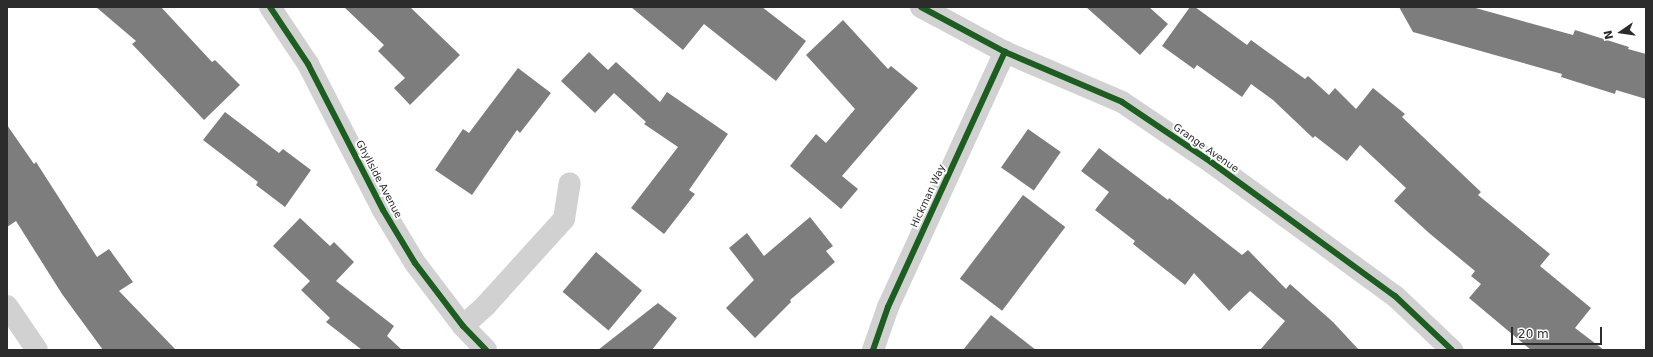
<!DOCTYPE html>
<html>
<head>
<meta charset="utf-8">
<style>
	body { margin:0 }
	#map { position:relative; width:1653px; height:357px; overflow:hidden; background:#fff; font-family:"DejaVu Sans",sans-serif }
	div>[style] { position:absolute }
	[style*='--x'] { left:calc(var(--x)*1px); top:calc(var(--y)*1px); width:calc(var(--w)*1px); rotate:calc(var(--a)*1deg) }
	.building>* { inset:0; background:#7d7d7d; transform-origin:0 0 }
	.street>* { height:22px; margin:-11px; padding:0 11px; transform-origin:11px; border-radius:11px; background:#d1d1d1 }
	.cycleway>* { height:6px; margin:-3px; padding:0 3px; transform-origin:3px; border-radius:3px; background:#1b5e20 }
	span { translate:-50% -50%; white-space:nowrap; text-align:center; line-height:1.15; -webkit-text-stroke:4px #fff; paint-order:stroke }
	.street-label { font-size:10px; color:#2c2c2c }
	.frame { position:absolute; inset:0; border:8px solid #2c2c2c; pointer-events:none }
	.north { position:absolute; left:1601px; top:12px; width:40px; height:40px; -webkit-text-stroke:3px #fff; paint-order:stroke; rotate:257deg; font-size:11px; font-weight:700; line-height:16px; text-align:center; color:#2c2c2c }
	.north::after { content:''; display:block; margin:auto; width:14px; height:18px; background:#2c2c2c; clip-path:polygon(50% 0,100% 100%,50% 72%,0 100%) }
	.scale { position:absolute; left:1511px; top:327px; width:91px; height:18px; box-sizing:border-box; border:2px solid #2c2c2c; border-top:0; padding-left:5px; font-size:12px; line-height:14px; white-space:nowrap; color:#2c2c2c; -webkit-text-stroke:3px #fff; paint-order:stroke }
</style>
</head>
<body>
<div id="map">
	<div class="building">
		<i style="clip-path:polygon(96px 7px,161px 7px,212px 62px,215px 60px,240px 85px,204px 120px,132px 44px,136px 41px)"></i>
		<i style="clip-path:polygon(344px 7px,410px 7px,460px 55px,410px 105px,394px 88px,405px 78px,378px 51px,384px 45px)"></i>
		<i style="clip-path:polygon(631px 7px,762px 7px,806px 41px,776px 81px,704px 24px,683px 50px)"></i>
		<i style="clip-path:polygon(1086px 7px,1149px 7px,1168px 24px,1140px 55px)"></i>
		<i style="clip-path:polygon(1190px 7px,1195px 7px,1247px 45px,1251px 40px,1305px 79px,1308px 76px,1329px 95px,1335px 88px,1356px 109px,1373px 88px,1405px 114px,1402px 117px,1481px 192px,1478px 195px,1550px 254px,1540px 266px,1591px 308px,1575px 328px,1604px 350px,1531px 350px,1469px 298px,1481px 284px,1471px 276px,1475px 271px,1429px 233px,1394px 201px,1406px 188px,1360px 145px,1347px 161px,1315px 136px,1313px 138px,1273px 100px,1251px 84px,1242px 97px,1197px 65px,1194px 69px,1162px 46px)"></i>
		<i style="clip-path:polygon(1399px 7px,1472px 7px,1573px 35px,1575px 30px,1629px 47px,1628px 49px,1646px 54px,1646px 99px,1616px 90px,1615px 94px,1561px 77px,1562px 74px,1413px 32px)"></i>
		<i style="clip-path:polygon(843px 20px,888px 69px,891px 66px,918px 88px,842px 176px,858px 189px,841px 209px,790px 166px,816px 134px,826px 143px,855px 109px,806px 55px)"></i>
		<i style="clip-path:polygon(589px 52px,608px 70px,616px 62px,660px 102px,667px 92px,728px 134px,689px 190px,695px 194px,664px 234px,631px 208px,678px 147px,644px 124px,646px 122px,614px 93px,595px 113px,561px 81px)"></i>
		<i style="clip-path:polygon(518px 68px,551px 93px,520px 133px,517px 130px,472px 195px,435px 170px,463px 129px,469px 133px)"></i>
		<i style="clip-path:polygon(225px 112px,279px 153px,283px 149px,311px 170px,285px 207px,256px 185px,258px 182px,203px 140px)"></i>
		<i style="clip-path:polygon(7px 125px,34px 164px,36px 162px,97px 257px,109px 249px,133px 282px,119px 291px,176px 350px,103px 350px,62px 294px,16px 221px,7px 227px)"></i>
		<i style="left:1028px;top:129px;width:40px;height:47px;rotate:35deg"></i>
		<i style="clip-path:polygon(1099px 148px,1168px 200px,1169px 198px,1242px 255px,1248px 250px,1286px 289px,1290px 284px,1333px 322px,1359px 350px,1260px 350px,1285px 321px,1250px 291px,1229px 311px,1194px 273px,1185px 285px,1133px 244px,1135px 241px,1095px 210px,1109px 192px,1081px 171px)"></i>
		<i style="left:1023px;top:195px;width:53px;height:105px;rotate:37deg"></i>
		<i style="clip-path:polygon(810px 217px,833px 246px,826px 251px,835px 262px,790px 300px,791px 302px,755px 338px,726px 308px,754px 280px,729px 248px,747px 233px,764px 256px)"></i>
		<i style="clip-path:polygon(300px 218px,330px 246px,334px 242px,354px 262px,336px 281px,394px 326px,387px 336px,402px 350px,362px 350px,326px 322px,330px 318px,301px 290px,310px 281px,273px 246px)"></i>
		<i style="left:596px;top:252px;width:60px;height:52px;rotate:40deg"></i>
		<i style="clip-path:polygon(658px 303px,677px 318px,652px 350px,598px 350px)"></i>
		<i style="clip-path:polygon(991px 315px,1036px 350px,963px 350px)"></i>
	</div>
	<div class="street">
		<i style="--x:270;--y:7;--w:69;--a:56.3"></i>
		<i style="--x:308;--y:64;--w:164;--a:62.8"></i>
		<i style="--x:383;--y:210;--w:62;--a:58.9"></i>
		<i style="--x:415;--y:263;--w:79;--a:52.7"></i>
		<i style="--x:463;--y:326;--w:33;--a:46"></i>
		<i style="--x:921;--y:7;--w:95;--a:28.2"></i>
		<i style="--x:1005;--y:52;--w:127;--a:23.1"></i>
		<i style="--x:1122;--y:102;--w:107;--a:34"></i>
		<i style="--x:1211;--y:162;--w:228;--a:36.1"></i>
		<i style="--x:1395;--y:296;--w:79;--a:43.5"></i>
		<i style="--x:7;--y:306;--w:53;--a:55.7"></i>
		<i style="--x:463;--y:326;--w:31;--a:-42"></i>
		<i style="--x:486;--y:305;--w:116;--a:-47.8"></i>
		<i style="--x:564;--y:219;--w:36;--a:-81"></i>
		<i style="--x:873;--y:350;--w:46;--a:-70.8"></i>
		<i style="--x:888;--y:307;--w:281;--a:-65.4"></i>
	</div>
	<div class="cycleway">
		<i style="--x:270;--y:7;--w:69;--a:56.3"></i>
		<i style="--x:308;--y:64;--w:164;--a:62.8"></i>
		<i style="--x:383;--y:210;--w:62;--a:58.9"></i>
		<i style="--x:415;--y:263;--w:79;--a:52.7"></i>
		<i style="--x:463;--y:326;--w:33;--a:46"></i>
		<i style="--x:921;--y:7;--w:95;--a:28.2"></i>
		<i style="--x:1005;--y:52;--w:127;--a:23.1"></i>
		<i style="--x:1122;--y:102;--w:107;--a:34"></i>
		<i style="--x:1211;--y:162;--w:228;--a:36.1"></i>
		<i style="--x:1395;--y:296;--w:79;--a:43.5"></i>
		<i style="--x:873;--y:350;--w:46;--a:-70.8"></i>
		<i style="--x:888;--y:307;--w:281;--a:-65.4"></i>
	</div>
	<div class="street-label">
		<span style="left:1206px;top:148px;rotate:35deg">Grange Avenue</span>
		<span style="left:379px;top:179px;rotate:62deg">Ghyllside Avenue</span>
		<span style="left:928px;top:196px;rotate:-65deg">Hickman Way</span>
	</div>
	<div class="frame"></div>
	<div class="north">N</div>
	<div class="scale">20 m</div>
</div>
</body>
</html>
